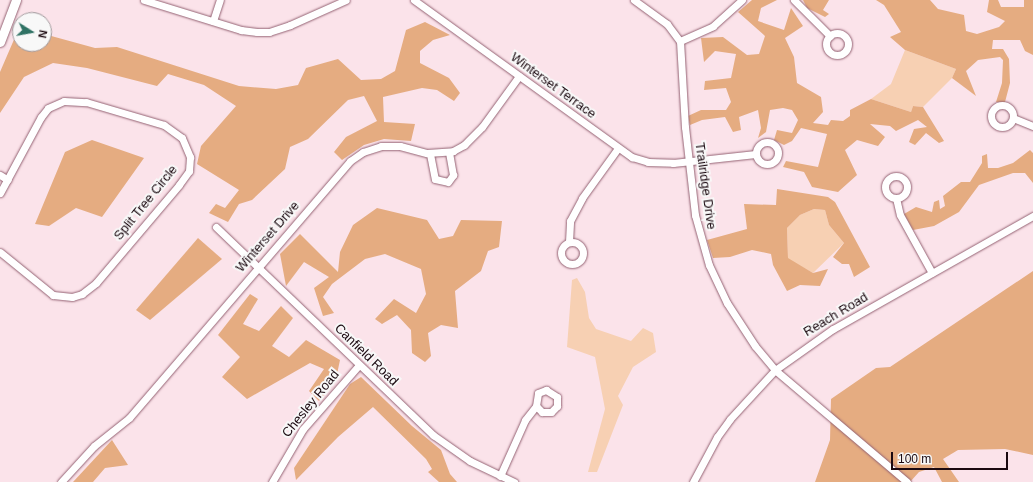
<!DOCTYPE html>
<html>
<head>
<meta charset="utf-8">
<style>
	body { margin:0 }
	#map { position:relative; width:1033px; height:482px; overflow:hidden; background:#fbe3ea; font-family:Helvetica,sans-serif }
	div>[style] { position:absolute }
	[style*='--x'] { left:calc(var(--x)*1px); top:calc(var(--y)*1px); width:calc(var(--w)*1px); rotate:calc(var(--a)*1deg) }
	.green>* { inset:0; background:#f7d0b3 }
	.forest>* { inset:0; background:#e5ac81 }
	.roads { filter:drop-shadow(0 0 1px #946273) drop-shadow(0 0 1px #946273) }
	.minor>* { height:7px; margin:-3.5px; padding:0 3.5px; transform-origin:3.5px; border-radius:3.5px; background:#fff }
	.minor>.ring { margin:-3.5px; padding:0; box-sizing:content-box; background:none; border:7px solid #fff; border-radius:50% }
	.secondary>* { height:9px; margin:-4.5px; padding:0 4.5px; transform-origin:4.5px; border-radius:4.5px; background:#fff }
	span { translate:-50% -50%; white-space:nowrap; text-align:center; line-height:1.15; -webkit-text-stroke:4px #f8f8f8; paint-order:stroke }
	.street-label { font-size:13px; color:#1b0910 }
	.north { position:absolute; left:12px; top:12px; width:40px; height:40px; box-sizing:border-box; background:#f8f8f8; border:1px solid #a0989b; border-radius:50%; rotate:101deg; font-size:11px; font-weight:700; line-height:16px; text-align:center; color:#1b0910 }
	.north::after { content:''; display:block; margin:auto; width:14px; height:18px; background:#2f7264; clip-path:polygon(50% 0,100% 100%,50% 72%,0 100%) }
	.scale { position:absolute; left:891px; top:452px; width:117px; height:18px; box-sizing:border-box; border:2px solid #1b0910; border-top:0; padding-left:5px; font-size:12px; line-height:14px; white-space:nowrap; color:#1b0910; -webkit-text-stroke:3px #f8f8f8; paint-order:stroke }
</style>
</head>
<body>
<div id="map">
	<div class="green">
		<i style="clip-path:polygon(905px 50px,956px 69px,952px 78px,923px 107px,913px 106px,911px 112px,871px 99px,891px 84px)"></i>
		<i style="clip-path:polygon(814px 209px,825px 210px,829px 225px,844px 243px,813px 273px,788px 259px,787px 228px,800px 215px)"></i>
		<i style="clip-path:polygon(577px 278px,585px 292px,589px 318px,596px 329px,631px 341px,643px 328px,653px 333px,656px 352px,633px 367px,618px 396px,623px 405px,597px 472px,588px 472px,605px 409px,595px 357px,567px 347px,572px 280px)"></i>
	</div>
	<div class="forest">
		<i style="clip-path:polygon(752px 0,777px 0,761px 8px,758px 21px,784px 30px,791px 8px,803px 26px,785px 38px,794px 57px,797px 83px,821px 97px,823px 112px,813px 123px,828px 125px,831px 120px,843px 121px,850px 116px,850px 110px,871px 99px,911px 112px,913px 106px,923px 107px,944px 141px,939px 143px,926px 133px,915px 145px,909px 142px,914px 129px,927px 127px,918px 120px,896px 131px,890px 126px,870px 124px,885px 137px,878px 146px,857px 140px,845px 150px,857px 175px,838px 192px,812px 187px,804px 172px,783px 167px,786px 161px,818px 167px,827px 134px,801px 128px,792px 141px,784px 145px,774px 140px,777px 130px,792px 133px,798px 120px,792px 110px,783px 108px,770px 110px,766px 132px,758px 138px,761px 128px,758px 110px,739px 117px,741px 130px,733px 132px,725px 117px,702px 120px,690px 125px,688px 116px,701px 110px,726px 110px,731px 102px,726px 88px,704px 90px,705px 81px,731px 78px,736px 54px,715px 51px,704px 62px,701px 38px,723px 37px,747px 55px,759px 54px,765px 36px,738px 12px)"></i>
		<i style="clip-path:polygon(803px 0,829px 0,823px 10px,829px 14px,825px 17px,807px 8px)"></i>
		<i style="clip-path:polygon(876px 0,930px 0,938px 9px,964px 15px,966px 31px,977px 34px,999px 27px,1005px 21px,987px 12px,989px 0,998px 0,1001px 7px,1024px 7px,1024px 0,1033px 0,1033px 55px,1025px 51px,1020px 40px,993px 40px,992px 49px,1003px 49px,1009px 59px,1010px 83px,1005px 102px,996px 102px,1002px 83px,1003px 60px,1000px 57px,978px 60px,966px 71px,976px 96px,952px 78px,956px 69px,905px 50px,890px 37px,901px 32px,884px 5px)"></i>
		<i style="clip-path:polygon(425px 22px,450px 35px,433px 40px,420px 51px,420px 63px,449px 78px,460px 93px,454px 101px,437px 90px,422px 88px,383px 97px,384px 122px,415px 124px,411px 141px,384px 139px,364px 145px,342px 160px,334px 152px,346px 137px,377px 121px,364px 96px,348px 100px,308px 139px,290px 147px,285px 169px,252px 200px,239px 204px,228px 222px,209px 213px,216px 204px,225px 208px,239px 190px,197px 164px,201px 146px,236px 106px,204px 85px,168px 74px,157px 86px,87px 68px,53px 63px,24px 77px,0 113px,0 72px,19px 28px,20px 44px,44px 44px,44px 34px,95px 48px,117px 47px,239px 86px,276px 89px,298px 85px,306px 68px,338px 59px,361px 80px,381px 79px,395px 71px,406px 30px)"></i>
		<i style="clip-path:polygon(92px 140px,144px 158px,102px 217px,76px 208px,49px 226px,35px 224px,65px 152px)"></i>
		<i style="clip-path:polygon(1030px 150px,1033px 153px,1033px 183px,1025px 173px,1013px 173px,979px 185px,959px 212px,934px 226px,913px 230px,904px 214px,916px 207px,932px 212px,934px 202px,939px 200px,940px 209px,945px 206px,943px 196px,961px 182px,970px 182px,982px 163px,982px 156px,987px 154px,988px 168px,998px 168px,1013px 163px)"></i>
		<i style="clip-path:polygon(777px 189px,828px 197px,835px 202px,870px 267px,854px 277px,849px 264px,842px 264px,833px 257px,844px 243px,829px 225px,825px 210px,814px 209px,800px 215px,787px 228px,788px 258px,813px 273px,828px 269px,820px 286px,800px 285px,787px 291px,773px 265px,771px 254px,752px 250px,730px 257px,713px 258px,707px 240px,747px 229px,744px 204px,776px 205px)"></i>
		<i style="clip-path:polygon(377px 208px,427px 220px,439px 239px,453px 236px,461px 220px,502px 221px,499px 247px,488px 251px,481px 271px,455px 291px,458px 328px,441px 325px,428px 333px,431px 356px,425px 362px,412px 353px,411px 330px,397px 315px,382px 324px,375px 319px,394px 299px,416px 313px,426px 294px,421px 269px,385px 254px,365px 259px,332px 284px,323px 297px,334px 313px,323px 316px,314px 288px,329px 277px,304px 262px,286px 286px,280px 254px,300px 234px,338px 272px,340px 252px,353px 225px)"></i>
		<i style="clip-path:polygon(198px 238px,222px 259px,150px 320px,136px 310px)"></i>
		<i style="clip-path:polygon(1033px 271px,1033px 455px,1005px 449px,958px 450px,943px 459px,959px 482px,942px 482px,934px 467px,919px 472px,910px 482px,815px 482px,830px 440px,831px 399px,876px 368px,890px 367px)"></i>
		<i style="clip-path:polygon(250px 294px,258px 299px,243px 324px,259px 331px,281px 306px,293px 318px,272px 346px,289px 357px,306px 340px,340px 360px,336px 379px,319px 401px,309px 391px,324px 369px,310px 363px,247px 399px,222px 377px,240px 357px,218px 335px)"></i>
		<i style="clip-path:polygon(361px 377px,412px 426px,441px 450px,450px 474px,457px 482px,439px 482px,428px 472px,432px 469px,426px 459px,373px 407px,338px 437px,296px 480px,294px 468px,350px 384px)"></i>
		<i style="clip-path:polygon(112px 440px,128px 465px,105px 468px,93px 482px,73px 482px)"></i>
	</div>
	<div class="roads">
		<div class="minor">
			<i style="--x:144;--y:0;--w:102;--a:17.2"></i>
			<i style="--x:241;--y:30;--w:16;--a:7"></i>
			<i style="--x:257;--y:32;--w:12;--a:0"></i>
			<i style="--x:269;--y:32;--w:22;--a:-18"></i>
			<i style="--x:290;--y:25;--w:61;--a:-24.1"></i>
			<i style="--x:414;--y:0;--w:269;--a:35.8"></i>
			<i style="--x:632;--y:157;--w:17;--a:17"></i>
			<i style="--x:648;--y:162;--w:25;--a:2"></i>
			<i style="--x:673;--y:163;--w:83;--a:-6.2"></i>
			<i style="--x:634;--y:0;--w:41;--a:36"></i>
			<i style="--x:667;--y:24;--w:21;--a:53"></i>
			<i style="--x:680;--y:41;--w:86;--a:86.7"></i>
			<i style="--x:685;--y:127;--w:89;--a:83.5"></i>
			<i style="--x:695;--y:215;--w:52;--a:74.4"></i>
			<i style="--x:709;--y:265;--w:42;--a:64.7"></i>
			<i style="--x:727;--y:303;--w:51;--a:56.9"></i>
			<i style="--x:755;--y:346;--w:31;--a:50"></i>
			<i style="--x:775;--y:370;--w:173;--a:40.3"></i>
			<i style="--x:794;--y:0;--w:51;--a:45"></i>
			<i style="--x:213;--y:21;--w:22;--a:-72"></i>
			<i class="ring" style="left:826px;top:33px;width:15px;height:15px"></i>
			<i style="--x:680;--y:41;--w:36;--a:-24"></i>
			<i style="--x:713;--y:26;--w:39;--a:-42"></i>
			<i class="ring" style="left:991px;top:105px;width:15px;height:15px"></i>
			<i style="--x:1013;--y:118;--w:22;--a:22"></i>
			<i class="ring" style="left:756px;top:142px;width:15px;height:15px"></i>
			<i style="--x:430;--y:154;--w:25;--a:79"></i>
			<i style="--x:435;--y:179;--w:13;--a:13"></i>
			<i style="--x:448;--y:182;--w:9;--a:-54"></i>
			<i style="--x:453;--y:175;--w:23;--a:-100"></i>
			<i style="--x:0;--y:175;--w:9;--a:32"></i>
			<i class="ring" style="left:885px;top:176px;width:15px;height:15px"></i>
			<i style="--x:0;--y:193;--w:86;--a:-61.7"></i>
			<i style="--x:41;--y:117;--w:11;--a:-52"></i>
			<i style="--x:48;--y:108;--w:17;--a:-24"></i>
			<i style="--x:64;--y:101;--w:22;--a:3"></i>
			<i style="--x:86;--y:102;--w:81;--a:16.4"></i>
			<i style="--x:164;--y:125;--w:22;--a:36"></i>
			<i style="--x:182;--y:138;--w:21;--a:67"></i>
			<i style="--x:190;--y:157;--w:14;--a:94"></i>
			<i style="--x:189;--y:171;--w:17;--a:126"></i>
			<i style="--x:179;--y:185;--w:128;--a:130.3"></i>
			<i style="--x:96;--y:283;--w:18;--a:142"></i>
			<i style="--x:82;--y:294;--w:10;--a:163"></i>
			<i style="--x:72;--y:297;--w:19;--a:-174"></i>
			<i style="--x:53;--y:295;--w:68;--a:-140.9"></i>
			<i style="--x:896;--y:198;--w:17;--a:77"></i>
			<i style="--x:900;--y:215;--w:66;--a:61.1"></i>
			<i style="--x:216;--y:227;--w:301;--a:43.8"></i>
			<i style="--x:433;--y:435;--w:45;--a:35.1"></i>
			<i style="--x:470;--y:461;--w:49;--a:25.5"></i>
			<i class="ring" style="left:561px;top:242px;width:15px;height:15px"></i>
			<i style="--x:569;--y:242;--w:21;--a:-87"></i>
			<i style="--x:570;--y:221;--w:26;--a:-62"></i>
			<i style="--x:582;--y:198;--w:62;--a:-54.2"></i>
			<i style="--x:500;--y:476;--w:61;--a:-65.9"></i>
			<i style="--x:525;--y:420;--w:18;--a:-52"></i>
			<i style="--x:536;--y:406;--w:13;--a:-81"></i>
			<i style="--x:538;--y:393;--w:9;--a:-21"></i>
			<i style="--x:546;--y:390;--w:13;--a:32"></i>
			<i style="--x:557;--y:397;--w:9;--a:90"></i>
			<i style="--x:557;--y:406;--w:8;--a:135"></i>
			<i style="--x:551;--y:412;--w:9;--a:180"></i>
			<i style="--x:542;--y:412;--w:8;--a:-135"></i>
			<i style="--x:61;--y:482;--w:49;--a:-47.5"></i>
			<i style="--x:94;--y:446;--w:45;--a:-38.7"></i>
			<i style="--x:129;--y:418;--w:339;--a:-49.3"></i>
			<i style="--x:350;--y:161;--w:16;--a:-35"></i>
			<i style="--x:363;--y:152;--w:19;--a:-18"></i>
			<i style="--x:381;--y:146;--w:19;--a:0"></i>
			<i style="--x:400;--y:146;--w:28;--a:15"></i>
			<i style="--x:427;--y:153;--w:26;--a:-4"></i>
			<i style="--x:453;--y:151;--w:13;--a:-29"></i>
			<i style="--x:464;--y:145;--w:25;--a:-45"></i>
			<i style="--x:482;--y:127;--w:63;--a:-54"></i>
			<i style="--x:272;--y:482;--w:61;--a:-59.7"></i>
			<i style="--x:303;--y:429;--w:85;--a:-48.8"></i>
			<i style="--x:693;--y:482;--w:51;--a:-61.9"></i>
			<i style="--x:717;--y:437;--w:22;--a:-54"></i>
			<i style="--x:730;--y:419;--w:67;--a:-47.4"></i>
			<i style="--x:775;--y:370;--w:71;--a:-35.3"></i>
			<i style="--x:833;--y:329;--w:230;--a:-29.5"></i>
		</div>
		<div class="secondary">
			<i style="--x:0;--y:42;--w:45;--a:-69.1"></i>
		</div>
	</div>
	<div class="street-label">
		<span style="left:553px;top:86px;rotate:36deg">Winterset Terrace</span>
		<span style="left:705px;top:186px;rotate:82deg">Trailridge Drive</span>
		<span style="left:146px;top:203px;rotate:-51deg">Split Tree Circle</span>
		<span style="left:268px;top:237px;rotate:-49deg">Winterset Drive</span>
		<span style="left:836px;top:315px;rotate:-31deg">Reach Road</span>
		<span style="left:366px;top:355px;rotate:44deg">Canfield Road</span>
		<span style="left:311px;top:404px;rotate:-51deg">Chesley Road</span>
	</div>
	<div class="north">N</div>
	<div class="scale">100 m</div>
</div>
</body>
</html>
